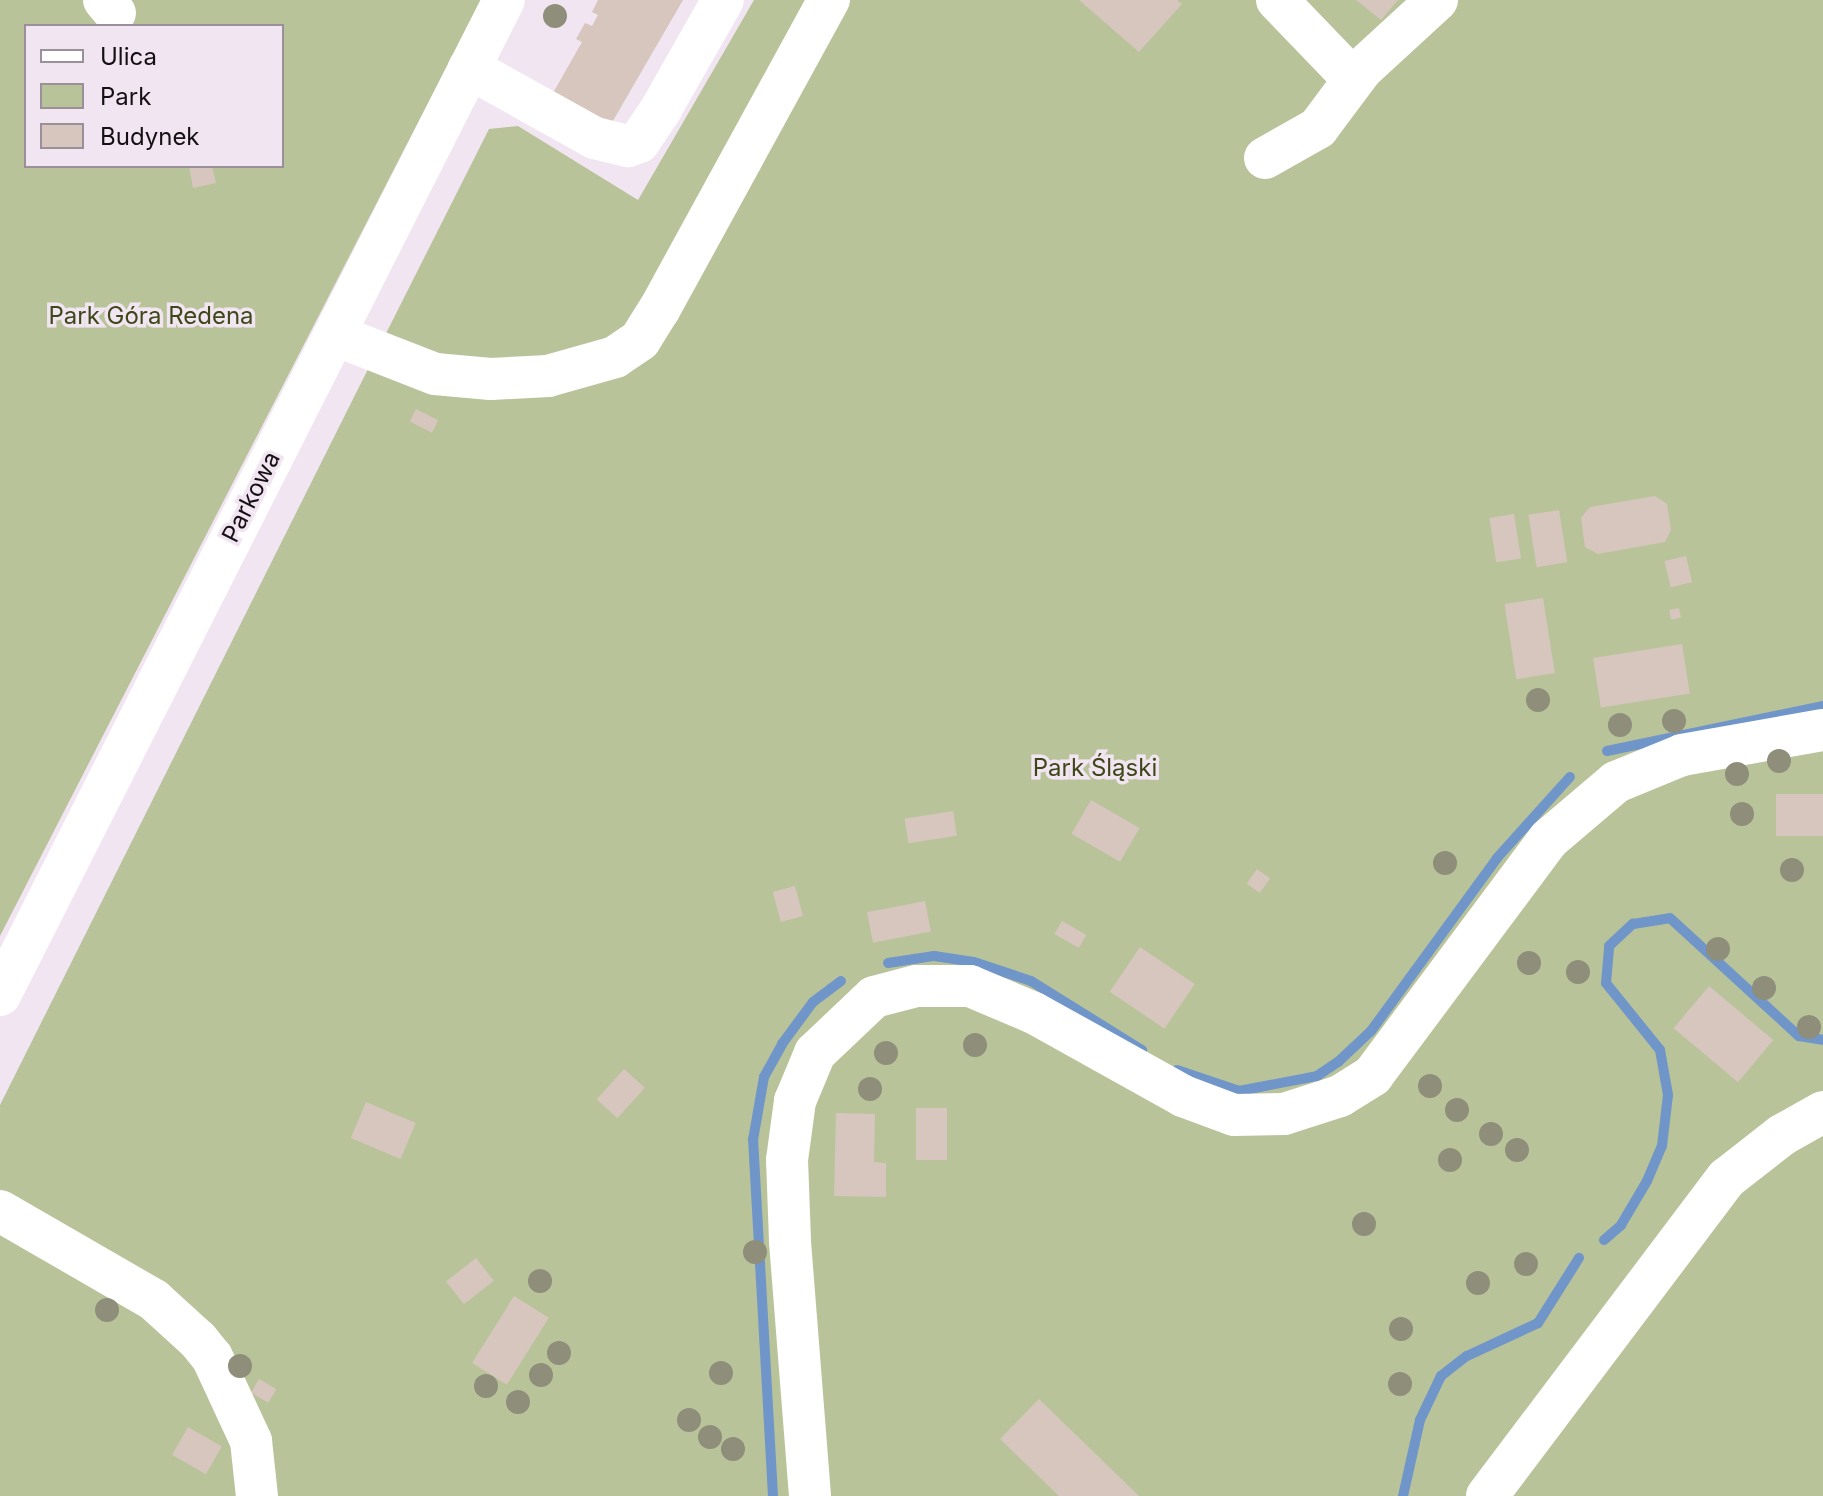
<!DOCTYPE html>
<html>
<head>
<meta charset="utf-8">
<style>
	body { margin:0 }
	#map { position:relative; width:1823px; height:1496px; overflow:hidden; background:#f2e5f2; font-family:Inter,sans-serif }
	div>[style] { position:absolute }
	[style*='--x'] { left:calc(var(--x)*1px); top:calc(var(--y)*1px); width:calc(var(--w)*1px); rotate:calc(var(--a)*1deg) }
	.green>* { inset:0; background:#b9c39a }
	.stream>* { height:10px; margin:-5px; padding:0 5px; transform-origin:5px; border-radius:5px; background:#7095c9 }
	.building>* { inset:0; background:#d6c6bd; transform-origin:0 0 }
	.minor>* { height:42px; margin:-21px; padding:0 21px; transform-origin:21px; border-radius:21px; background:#fff }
	.trees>* { width:24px; height:24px; margin:-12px; border-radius:50%; background:#8f8e7a }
	span { translate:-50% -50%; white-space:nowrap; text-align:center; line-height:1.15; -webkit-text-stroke:7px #f2e5f2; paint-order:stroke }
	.park-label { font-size:24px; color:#3e4717 }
	.street-label { font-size:24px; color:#141014 }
	.legend { position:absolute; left:24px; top:24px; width:260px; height:144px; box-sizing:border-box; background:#f2e5f2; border:2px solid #999099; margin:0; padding:10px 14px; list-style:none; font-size:24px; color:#141014 }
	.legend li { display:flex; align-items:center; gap:16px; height:40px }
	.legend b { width:40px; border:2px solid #999099 }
</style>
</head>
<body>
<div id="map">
	<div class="green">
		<i style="clip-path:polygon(evenodd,0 0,481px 0,0 936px,0 0,26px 26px,282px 26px,282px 166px,26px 166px,26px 26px)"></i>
		<i style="clip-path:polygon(754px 0,1823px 0,1823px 1496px,0 1496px,0 1105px,359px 387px,489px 129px,518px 126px,638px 200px)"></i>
	</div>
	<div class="stream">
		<i style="--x:1607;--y:751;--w:221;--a:-11.8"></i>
		<i style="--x:888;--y:963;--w:47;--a:-8.7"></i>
		<i style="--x:934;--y:956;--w:40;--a:8.5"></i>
		<i style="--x:974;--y:962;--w:60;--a:18.4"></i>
		<i style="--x:1031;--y:981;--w:131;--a:31.9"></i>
		<i style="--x:1177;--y:1070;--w:65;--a:18.7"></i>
		<i style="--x:1239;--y:1091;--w:79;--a:-10.9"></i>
		<i style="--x:1317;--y:1076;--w:25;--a:-34"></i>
		<i style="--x:1338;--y:1062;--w:45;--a:-43.2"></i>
		<i style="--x:1371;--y:1031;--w:214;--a:-53.9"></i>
		<i style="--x:1497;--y:858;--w:109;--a:-48"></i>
		<i style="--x:1604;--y:1240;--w:23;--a:-41"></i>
		<i style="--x:1621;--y:1225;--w:51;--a:-59.4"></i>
		<i style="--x:1647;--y:1181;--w:38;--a:-67"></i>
		<i style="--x:1662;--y:1146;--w:51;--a:-83.3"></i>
		<i style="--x:1668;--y:1095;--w:46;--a:-100.1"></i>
		<i style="--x:1660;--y:1050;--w:86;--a:-128.9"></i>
		<i style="--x:1606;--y:983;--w:37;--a:-85"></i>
		<i style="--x:1609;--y:946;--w:33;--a:-43"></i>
		<i style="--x:1633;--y:924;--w:37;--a:-9"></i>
		<i style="--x:1670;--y:918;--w:175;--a:42.5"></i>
		<i style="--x:1799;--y:1036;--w:24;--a:9"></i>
		<i style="--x:773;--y:1496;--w:357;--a:-93.2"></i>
		<i style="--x:753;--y:1140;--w:64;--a:-80.1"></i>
		<i style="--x:764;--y:1077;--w:38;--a:-61"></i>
		<i style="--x:782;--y:1044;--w:52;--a:-53.6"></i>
		<i style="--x:813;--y:1002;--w:35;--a:-37"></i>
		<i style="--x:1403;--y:1496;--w:78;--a:-77.4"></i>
		<i style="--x:1420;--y:1420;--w:49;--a:-64.5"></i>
		<i style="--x:1441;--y:1376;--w:33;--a:-38"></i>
		<i style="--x:1467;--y:1356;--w:78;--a:-24.9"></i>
		<i style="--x:1538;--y:1323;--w:77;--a:-57.8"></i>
	</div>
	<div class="building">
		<i style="clip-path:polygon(598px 0,683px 0,610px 126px,553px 93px,582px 42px,576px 39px,585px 23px,592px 26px,598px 15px,592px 12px)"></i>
		<i style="clip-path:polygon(1079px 0,1177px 0,1182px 4px,1139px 52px)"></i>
		<i style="clip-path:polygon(1356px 0,1398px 0,1381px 20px)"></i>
		<i style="clip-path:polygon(189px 166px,212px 166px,216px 183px,193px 188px)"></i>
		<i style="left:416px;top:409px;width:25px;height:14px;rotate:27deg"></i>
		<i style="clip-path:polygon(1655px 496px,1667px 504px,1671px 530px,1665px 542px,1598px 554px,1585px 547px,1581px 518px,1590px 507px)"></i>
		<i style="left:1559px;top:510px;width:53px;height:31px;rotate:81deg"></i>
		<i style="left:1514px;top:514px;width:45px;height:25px;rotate:81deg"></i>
		<i style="left:1686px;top:556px;width:27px;height:22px;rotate:77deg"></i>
		<i style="left:1543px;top:598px;width:76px;height:39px;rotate:81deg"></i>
		<i style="left:1679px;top:608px;width:10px;height:10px;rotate:79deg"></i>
		<i style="left:1682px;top:644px;width:50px;height:90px;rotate:81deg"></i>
		<i style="left:1823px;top:794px;width:42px;height:47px;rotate:90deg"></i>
		<i style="left:1091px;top:800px;width:56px;height:39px;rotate:30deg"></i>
		<i style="left:953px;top:811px;width:25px;height:49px;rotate:81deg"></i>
		<i style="left:1257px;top:869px;width:16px;height:18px;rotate:35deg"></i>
		<i style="left:795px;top:886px;width:31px;height:23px;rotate:75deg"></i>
		<i style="left:925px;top:901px;width:31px;height:59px;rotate:79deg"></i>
		<i style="left:1062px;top:921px;width:28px;height:15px;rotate:30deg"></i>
		<i style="left:1140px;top:947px;width:66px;height:54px;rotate:34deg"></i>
		<i style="left:1709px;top:986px;width:84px;height:55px;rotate:40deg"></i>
		<i style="left:624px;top:1069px;width:28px;height:41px;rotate:42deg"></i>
		<i style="left:366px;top:1102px;width:54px;height:39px;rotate:23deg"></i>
		<i style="left:916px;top:1108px;width:31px;height:52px"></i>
		<i style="clip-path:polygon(836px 1113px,875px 1114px,874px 1162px,886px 1163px,886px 1197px,834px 1196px)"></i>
		<i style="left:476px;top:1258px;width:29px;height:38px;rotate:52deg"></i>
		<i style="left:514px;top:1296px;width:41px;height:79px;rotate:32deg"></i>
		<i style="left:259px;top:1379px;width:20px;height:16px;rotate:30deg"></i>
		<i style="clip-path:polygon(1039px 1399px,1139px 1496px,1059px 1496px,1000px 1439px)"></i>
		<i style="left:188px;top:1427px;width:39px;height:32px;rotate:30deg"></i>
	</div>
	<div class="minor">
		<i style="--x:104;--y:0;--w:17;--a:50"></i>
		<i style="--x:1277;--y:0;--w:110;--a:46.1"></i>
		<i style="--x:469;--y:68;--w:144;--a:29.1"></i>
		<i style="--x:595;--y:138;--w:34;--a:14"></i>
		<i style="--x:628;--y:146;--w:12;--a:-20"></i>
		<i style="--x:639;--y:142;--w:40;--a:-56"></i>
		<i style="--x:661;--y:109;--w:125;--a:-60.4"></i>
		<i style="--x:1265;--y:158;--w:61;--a:-29.5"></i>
		<i style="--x:1318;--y:128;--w:74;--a:-53.3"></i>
		<i style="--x:1362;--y:69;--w:102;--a:-42.6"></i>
		<i style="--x:335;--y:335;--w:107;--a:21.3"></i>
		<i style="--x:435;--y:374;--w:56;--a:5.1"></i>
		<i style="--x:491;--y:379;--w:57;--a:-3"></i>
		<i style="--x:548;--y:376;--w:70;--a:-15.8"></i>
		<i style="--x:615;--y:357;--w:30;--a:-34"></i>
		<i style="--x:640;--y:340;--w:36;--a:-58"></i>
		<i style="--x:659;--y:310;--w:354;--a:-61.3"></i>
		<i style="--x:0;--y:995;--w:1115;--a:-63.14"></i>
		<i style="--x:0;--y:1211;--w:178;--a:30"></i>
		<i style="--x:154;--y:1300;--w:59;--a:42.3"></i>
		<i style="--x:198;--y:1340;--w:22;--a:51"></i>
		<i style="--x:212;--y:1357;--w:93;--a:65.1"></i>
		<i style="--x:251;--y:1441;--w:55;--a:83.8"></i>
		<i style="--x:810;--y:1496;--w:256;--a:-94.5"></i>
		<i style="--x:790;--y:1241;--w:81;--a:-92.1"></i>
		<i style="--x:787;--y:1160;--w:60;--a:-82.3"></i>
		<i style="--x:795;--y:1101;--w:52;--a:-67.4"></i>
		<i style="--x:815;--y:1053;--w:81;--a:-43.5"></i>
		<i style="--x:874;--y:997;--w:43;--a:-14.7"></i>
		<i style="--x:916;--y:986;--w:54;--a:0"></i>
		<i style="--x:970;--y:986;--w:69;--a:22.9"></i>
		<i style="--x:1034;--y:1013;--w:171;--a:29.1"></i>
		<i style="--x:1183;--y:1096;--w:54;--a:20.4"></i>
		<i style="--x:1234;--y:1115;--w:50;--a:-1.1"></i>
		<i style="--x:1284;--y:1114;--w:59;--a:-17.8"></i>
		<i style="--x:1340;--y:1096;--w:39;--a:-32"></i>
		<i style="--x:1373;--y:1075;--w:294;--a:-53.3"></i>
		<i style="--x:1549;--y:839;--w:88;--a:-40.4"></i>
		<i style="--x:1616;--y:782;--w:71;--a:-22.2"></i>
		<i style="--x:1682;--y:755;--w:143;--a:-10.1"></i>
		<i style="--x:1487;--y:1496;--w:398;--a:-53"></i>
		<i style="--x:1727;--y:1178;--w:70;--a:-38"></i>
		<i style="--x:1782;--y:1135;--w:47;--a:-29.3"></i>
	</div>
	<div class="trees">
		<i style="left:555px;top:16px"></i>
		<i style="left:1538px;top:700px"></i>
		<i style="left:1674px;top:721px"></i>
		<i style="left:1620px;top:725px"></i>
		<i style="left:1779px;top:761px"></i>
		<i style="left:1737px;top:774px"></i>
		<i style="left:1742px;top:814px"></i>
		<i style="left:1445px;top:863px"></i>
		<i style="left:1792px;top:870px"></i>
		<i style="left:1718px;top:949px"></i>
		<i style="left:1529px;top:963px"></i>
		<i style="left:1578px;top:972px"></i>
		<i style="left:1764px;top:988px"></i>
		<i style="left:1809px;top:1027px"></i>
		<i style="left:975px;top:1045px"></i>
		<i style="left:886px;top:1053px"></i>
		<i style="left:1430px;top:1086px"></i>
		<i style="left:870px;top:1089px"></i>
		<i style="left:1457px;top:1110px"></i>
		<i style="left:1491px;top:1134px"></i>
		<i style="left:1517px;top:1150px"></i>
		<i style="left:1450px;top:1160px"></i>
		<i style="left:1364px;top:1224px"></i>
		<i style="left:755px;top:1252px"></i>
		<i style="left:1526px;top:1264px"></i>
		<i style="left:540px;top:1281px"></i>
		<i style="left:1478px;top:1283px"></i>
		<i style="left:107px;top:1310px"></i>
		<i style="left:1401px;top:1329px"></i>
		<i style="left:559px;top:1353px"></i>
		<i style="left:240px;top:1366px"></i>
		<i style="left:721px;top:1373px"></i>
		<i style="left:541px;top:1375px"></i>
		<i style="left:1400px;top:1384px"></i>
		<i style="left:486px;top:1386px"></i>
		<i style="left:518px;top:1402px"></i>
		<i style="left:689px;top:1420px"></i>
		<i style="left:710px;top:1437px"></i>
		<i style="left:733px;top:1449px"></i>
	</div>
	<div class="park-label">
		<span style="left:151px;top:316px">Park Góra Redena</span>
		<span style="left:1095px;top:768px">Park Śląski</span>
	</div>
	<div class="street-label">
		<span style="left:251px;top:497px;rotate:-63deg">Parkowa</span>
	</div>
	<ul class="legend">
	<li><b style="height:10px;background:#fff"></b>Ulica</li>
	<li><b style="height:22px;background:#b9c39a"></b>Park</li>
	<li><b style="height:22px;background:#d6c6bd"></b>Budynek</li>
	</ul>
</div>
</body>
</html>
